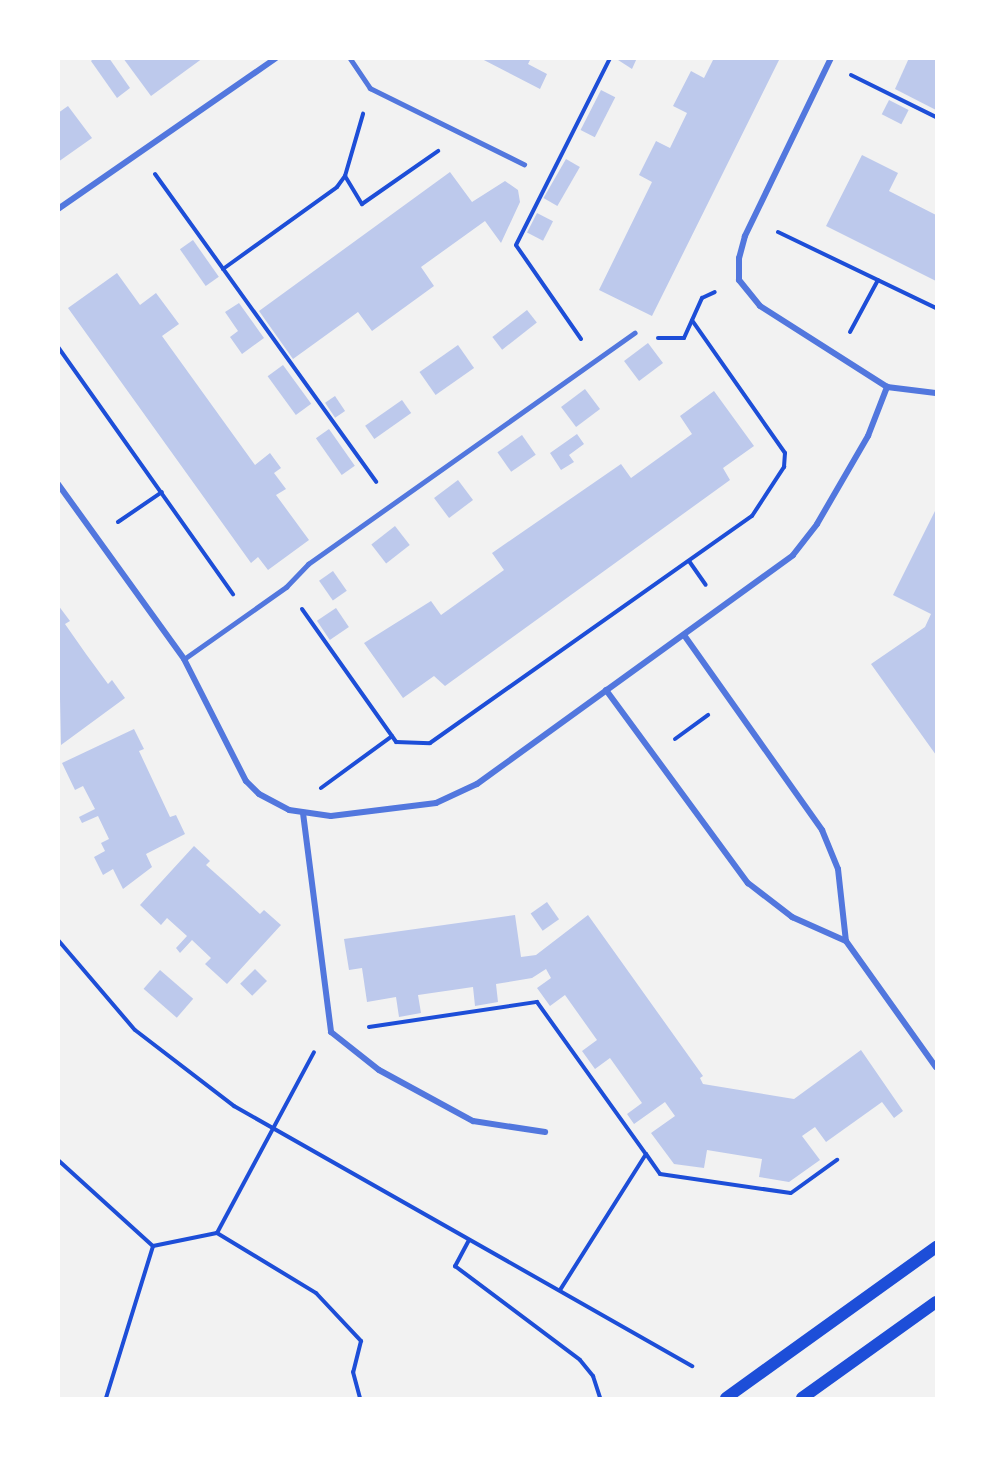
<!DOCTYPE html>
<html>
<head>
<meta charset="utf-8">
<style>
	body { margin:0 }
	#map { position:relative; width:995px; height:1457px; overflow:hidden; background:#f2f2f2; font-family:"Public Sans",sans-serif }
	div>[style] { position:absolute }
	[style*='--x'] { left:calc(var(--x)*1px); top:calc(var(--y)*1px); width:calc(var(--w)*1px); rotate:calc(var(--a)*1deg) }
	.building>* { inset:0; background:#bdc9ec; transform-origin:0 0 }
	.path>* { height:4px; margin:-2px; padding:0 2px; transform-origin:2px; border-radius:2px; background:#1d4ed8 }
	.service>* { height:4.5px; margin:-2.25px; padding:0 2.25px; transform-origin:2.25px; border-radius:2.25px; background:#5277de }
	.minor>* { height:6px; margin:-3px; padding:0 3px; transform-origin:3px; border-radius:3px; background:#5277de }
	.secondary>* { height:12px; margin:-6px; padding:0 6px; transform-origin:6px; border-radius:6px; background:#1d4ed8 }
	span { translate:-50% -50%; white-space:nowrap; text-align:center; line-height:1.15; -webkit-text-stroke:6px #fff; paint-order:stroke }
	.frame { position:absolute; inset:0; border:60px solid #fff; pointer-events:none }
</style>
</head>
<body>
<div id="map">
	<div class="building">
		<i style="clip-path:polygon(94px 58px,109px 58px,130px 88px,117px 98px,91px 61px)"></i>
		<i style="clip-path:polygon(123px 58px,203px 58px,151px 96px)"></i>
		<i style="clip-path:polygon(480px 58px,531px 58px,528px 64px,547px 74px,540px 89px)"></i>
		<i style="clip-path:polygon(615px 58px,637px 58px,632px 69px)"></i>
		<i style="clip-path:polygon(714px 58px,780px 58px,652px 316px,599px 290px,652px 182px,639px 175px,656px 141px,670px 148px,687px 113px,673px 106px,691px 71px,704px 78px)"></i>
		<i style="clip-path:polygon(909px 58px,936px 58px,936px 110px,895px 89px)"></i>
		<i style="left:601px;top:90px;width:16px;height:45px;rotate:27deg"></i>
		<i style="left:889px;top:100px;width:22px;height:16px;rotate:27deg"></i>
		<i style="clip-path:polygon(68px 106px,92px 138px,58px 162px,58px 113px)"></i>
		<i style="clip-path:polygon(862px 155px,898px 173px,889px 191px,936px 215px,936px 281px,826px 226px)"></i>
		<i style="left:566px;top:159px;width:16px;height:45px;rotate:30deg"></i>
		<i style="clip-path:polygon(450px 172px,472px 202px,505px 181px,518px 190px,520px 202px,501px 243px,485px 221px,421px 267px,434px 286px,372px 331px,358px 312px,293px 359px,259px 311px)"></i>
		<i style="left:537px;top:213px;width:18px;height:22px;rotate:27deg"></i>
		<i style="left:193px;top:240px;width:45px;height:16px;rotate:55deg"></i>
		<i style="clip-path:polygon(117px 273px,140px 305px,156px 293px,179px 324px,162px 336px,255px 465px,270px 453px,281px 468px,274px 473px,286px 489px,276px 495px,309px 540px,268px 570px,258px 557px,251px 563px,68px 308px)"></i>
		<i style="clip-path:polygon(239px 303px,264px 338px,242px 354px,230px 337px,238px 331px,225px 312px)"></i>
		<i style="left:527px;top:310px;width:16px;height:44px;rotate:52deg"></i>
		<i style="left:648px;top:343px;width:25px;height:30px;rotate:53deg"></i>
		<i style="left:458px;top:345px;width:28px;height:47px;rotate:55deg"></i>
		<i style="left:283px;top:365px;width:48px;height:19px;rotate:54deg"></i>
		<i style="left:585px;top:389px;width:25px;height:30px;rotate:53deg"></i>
		<i style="clip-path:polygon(714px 391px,754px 446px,723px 468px,730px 480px,445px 686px,434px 676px,403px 698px,364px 643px,431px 601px,441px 615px,504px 570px,492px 553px,621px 464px,631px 478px,692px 434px,680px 416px)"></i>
		<i style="left:335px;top:396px;width:18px;height:12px;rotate:56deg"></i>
		<i style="left:402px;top:400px;width:16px;height:45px;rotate:55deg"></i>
		<i style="left:329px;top:429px;width:45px;height:16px;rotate:55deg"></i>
		<i style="clip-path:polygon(577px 434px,584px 444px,569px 455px,574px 462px,561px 470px,550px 453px)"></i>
		<i style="left:522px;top:435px;width:24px;height:30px;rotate:55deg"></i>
		<i style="left:458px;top:480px;width:25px;height:30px;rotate:53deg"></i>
		<i style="clip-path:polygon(936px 509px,936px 755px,871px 664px,925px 627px,931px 614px,893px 595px)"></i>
		<i style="left:395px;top:526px;width:24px;height:30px;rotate:52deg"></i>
		<i style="left:333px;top:571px;width:24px;height:17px;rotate:55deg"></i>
		<i style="clip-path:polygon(58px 605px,70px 621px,65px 624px,86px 654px,108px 684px,112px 680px,125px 698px,61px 745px)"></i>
		<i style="left:336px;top:608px;width:23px;height:23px;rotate:56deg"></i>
		<i style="clip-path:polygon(134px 729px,144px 749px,139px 751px,170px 817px,176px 815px,185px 834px,146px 854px,152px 867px,123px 889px,113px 869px,103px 875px,94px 857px,105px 851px,101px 843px,109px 839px,98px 816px,82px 823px,79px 817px,95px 809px,83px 786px,75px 790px,62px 763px)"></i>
		<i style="clip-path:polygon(194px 846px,210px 861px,206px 865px,233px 889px,260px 914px,264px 910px,281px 925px,227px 984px,205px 964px,211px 958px,192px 940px,180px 953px,176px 948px,187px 936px,167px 918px,161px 925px,140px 905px)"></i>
		<i style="left:547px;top:902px;width:21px;height:20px;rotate:55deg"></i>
		<i style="clip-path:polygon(515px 915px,521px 957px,536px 955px,588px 915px,703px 1076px,700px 1078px,703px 1084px,794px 1099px,861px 1050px,903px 1111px,894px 1118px,882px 1102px,826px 1142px,815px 1127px,802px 1136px,820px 1160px,789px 1182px,759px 1177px,762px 1159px,707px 1150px,704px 1168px,674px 1164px,651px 1133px,675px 1116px,665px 1102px,634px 1124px,627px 1114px,642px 1103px,610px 1058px,595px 1069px,582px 1051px,597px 1040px,565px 995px,550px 1006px,537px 988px,551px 978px,546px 969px,532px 978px,496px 984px,498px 1002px,475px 1006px,473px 987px,418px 995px,421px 1013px,399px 1017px,396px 997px,367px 1002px,362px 968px,349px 970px,344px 939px)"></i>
		<i style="left:255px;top:969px;width:17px;height:21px;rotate:45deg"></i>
		<i style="left:160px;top:970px;width:44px;height:25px;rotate:41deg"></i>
	</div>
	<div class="path">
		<i style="--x:851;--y:75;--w:95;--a:26.3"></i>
		<i style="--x:155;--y:174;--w:379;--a:54.3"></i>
		<i style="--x:345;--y:176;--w:33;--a:59"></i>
		<i style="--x:362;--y:204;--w:93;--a:-34.9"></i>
		<i style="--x:778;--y:232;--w:175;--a:25.7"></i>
		<i style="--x:223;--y:269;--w:140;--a:-35.7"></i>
		<i style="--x:337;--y:187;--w:14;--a:-54"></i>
		<i style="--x:345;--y:176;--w:65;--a:-73.8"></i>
		<i style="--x:850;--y:332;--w:59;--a:-61.7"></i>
		<i style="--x:658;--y:338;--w:26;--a:0"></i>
		<i style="--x:684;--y:338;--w:44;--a:-65.8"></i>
		<i style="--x:702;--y:298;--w:14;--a:-25"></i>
		<i style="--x:581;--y:339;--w:114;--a:-124.7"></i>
		<i style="--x:516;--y:245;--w:209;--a:-63.3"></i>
		<i style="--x:58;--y:347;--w:303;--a:54.7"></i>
		<i style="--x:118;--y:522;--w:53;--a:-34.3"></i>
		<i style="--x:689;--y:561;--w:29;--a:55"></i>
		<i style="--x:302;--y:609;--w:163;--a:54.7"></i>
		<i style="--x:396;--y:742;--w:34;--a:2"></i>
		<i style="--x:430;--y:743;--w:394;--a:-35.2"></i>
		<i style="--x:752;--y:516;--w:59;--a:-56.9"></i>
		<i style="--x:784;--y:467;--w:14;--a:-86"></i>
		<i style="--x:785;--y:453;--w:162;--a:-125"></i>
		<i style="--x:675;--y:739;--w:41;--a:-36"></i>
		<i style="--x:321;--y:788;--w:88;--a:-36.2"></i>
		<i style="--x:58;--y:940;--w:118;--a:49.5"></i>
		<i style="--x:135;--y:1030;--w:125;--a:37.5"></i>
		<i style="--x:234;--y:1106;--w:527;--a:29.58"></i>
		<i style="--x:369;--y:1027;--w:170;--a:-8.5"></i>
		<i style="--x:537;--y:1002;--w:187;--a:54.4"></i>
		<i style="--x:646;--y:1154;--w:161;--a:122.3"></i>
		<i style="--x:646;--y:1154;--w:24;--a:55"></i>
		<i style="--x:660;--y:1174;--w:132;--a:8.3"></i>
		<i style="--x:791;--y:1193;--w:57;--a:-35.7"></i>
		<i style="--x:58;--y:1160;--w:128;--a:42.2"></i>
		<i style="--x:153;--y:1246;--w:65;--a:-11.5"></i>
		<i style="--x:217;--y:1233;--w:205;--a:-61.8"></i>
		<i style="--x:217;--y:1233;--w:116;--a:31.2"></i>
		<i style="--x:316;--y:1293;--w:66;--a:46.8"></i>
		<i style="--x:361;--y:1341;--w:32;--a:104"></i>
		<i style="--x:353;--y:1372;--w:27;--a:75"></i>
		<i style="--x:469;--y:1240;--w:30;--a:118"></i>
		<i style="--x:455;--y:1266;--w:156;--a:36.9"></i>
		<i style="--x:580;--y:1360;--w:21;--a:51"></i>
		<i style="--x:593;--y:1376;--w:23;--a:72"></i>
		<i style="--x:106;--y:1398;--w:159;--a:-72.8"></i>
	</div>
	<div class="service">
		<i style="--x:350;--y:58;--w:36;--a:56"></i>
		<i style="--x:370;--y:88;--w:172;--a:26.3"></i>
		<i style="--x:184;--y:659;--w:125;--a:-35.2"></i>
		<i style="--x:286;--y:587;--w:32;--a:-46"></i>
		<i style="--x:308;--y:564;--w:400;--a:-35.3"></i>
	</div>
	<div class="minor">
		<i style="--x:831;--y:58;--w:198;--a:115.8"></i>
		<i style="--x:745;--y:236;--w:23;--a:105"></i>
		<i style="--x:739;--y:258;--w:22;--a:90"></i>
		<i style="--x:739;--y:280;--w:33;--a:51"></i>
		<i style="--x:760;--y:306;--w:151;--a:32.5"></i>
		<i style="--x:887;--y:387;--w:49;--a:7"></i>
		<i style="--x:58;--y:209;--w:265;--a:-34.7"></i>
		<i style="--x:58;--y:484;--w:216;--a:54.2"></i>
		<i style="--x:184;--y:659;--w:137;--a:63.1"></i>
		<i style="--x:246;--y:781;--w:18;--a:45"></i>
		<i style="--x:259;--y:794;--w:34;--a:28"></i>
		<i style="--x:289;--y:810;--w:42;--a:8.1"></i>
		<i style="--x:331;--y:816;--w:106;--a:-7.1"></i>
		<i style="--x:436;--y:803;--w:45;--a:-24.9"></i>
		<i style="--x:477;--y:784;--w:390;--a:-35.9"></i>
		<i style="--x:793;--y:555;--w:39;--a:-52"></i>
		<i style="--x:817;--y:524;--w:102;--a:-59.9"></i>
		<i style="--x:868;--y:436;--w:53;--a:-68.8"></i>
		<i style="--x:684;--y:635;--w:239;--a:54.7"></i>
		<i style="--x:822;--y:830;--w:42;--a:67.7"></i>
		<i style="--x:838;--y:869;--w:72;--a:83.7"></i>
		<i style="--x:606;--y:690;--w:240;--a:53.7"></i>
		<i style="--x:748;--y:883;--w:56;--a:37.7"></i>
		<i style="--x:792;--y:917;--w:59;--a:24"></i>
		<i style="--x:846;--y:941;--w:155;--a:54.5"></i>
		<i style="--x:303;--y:813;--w:221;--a:82.7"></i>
		<i style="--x:331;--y:1032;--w:61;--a:38.4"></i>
		<i style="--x:379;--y:1070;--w:107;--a:28.5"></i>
		<i style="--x:473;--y:1121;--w:73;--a:8.7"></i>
	</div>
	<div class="secondary">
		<i style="--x:726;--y:1398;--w:259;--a:-35.7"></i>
		<i style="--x:802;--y:1398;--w:165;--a:-35.6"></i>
	</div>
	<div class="frame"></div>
</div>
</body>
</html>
